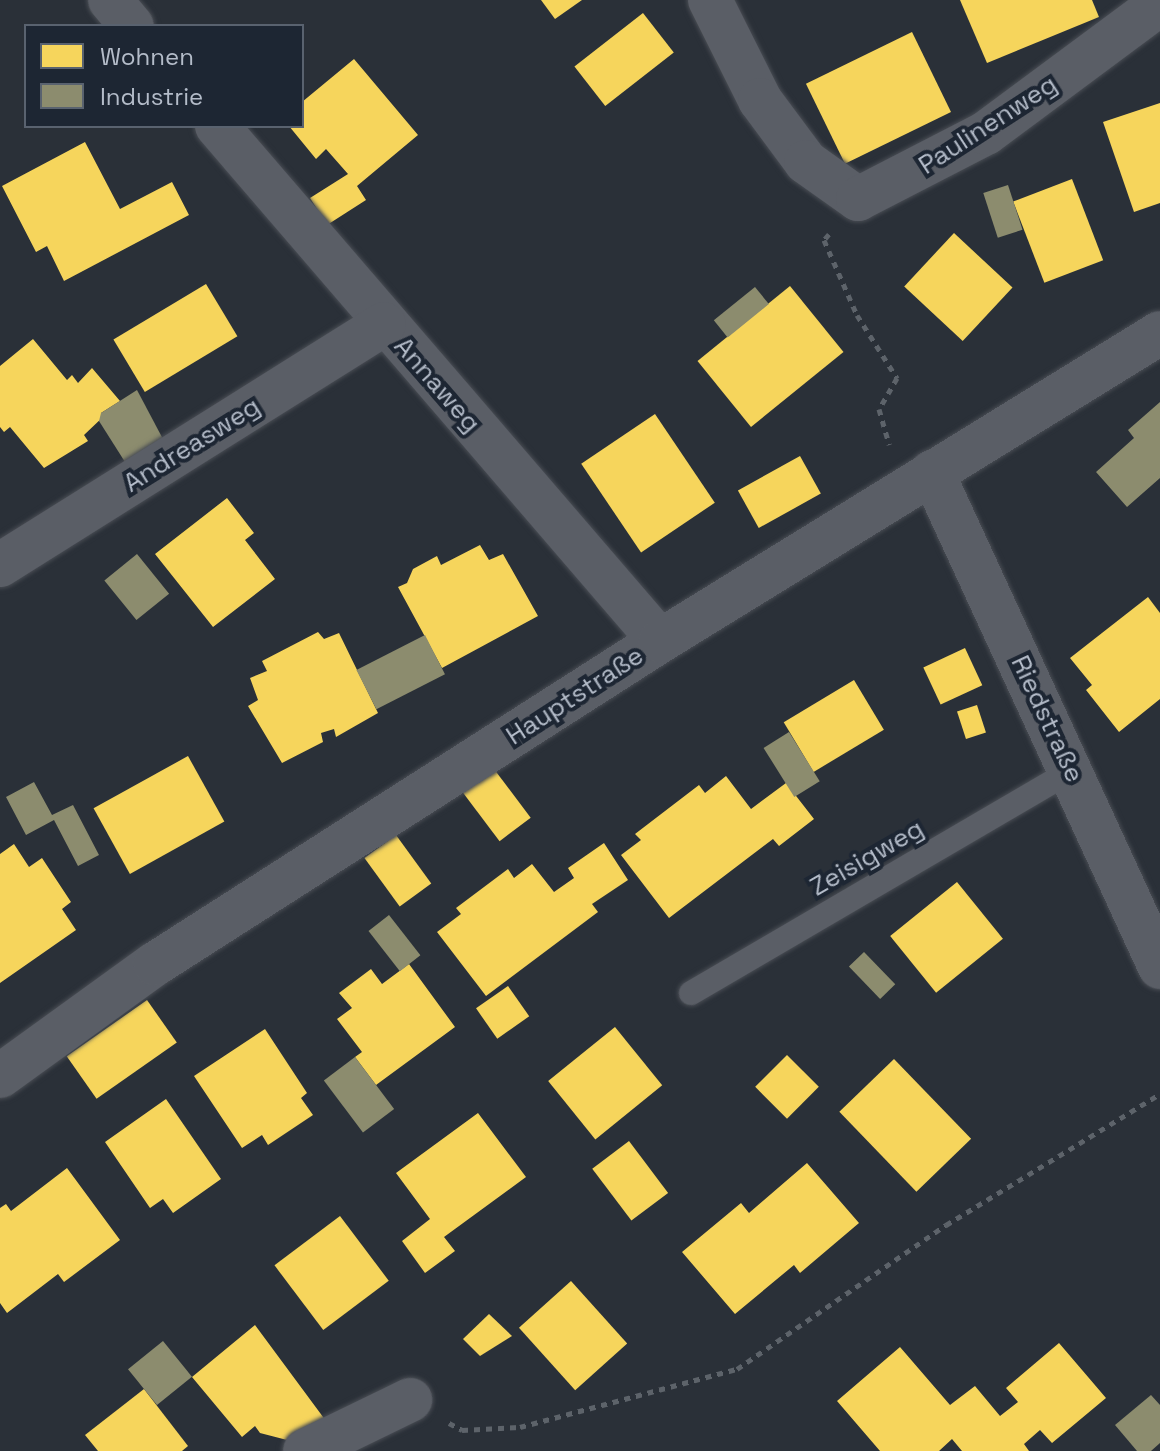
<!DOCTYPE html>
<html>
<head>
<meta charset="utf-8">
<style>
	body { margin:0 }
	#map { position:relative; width:1160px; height:1451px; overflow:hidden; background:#2a3038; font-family:"Space Grotesk",sans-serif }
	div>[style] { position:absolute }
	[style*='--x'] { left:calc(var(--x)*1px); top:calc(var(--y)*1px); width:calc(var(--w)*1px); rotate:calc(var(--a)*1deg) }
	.homes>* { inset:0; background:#f6d55c; transform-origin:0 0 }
	.industry>* { inset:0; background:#8c8c6e; transform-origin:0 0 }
	.path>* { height:5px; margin-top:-2.5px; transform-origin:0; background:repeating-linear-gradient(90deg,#5d636a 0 6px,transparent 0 12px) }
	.roads { filter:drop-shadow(0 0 2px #484c53) drop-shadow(0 0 2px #484c53) }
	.service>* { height:24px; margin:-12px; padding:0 12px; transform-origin:12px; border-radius:12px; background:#5a5e66 }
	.minor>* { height:44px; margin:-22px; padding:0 22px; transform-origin:22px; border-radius:22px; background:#5a5e66 }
	.tertiary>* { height:44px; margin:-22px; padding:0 22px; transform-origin:22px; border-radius:22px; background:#5a5e66 }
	span { translate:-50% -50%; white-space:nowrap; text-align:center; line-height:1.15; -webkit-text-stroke:8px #1d2633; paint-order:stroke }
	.street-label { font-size:26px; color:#b4bcc9 }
	.legend { position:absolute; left:24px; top:24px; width:280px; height:104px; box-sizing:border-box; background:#1d2633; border:2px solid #59626f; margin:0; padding:10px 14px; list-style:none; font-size:24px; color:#b4bcc9 }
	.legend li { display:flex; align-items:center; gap:16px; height:40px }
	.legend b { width:40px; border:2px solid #59626f }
</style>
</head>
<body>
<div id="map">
	<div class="homes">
		<i style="clip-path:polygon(541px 0,582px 0,555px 19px)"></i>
		<i style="clip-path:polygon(960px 0,1092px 0,1099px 17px,987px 63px)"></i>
		<i style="left:643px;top:13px;width:50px;height:87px;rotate:52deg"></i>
		<i style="left:912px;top:32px;width:89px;height:118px;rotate:64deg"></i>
		<i style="clip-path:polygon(354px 59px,418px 135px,357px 186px,366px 200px,327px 225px,310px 198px,348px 174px,326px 149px,316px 159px,289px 126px,302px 126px,302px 102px)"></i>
		<i style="clip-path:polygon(1160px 103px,1160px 203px,1134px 212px,1103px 122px)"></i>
		<i style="clip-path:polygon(85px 142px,120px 209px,172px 182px,189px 215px,64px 281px,47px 246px,36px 252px,2px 186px)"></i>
		<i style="left:1072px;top:179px;width:87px;height:63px;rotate:69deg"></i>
		<i style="left:954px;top:233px;width:80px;height:73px;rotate:43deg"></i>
		<i style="left:206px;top:284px;width:61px;height:108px;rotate:59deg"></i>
		<i style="left:790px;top:286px;width:85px;height:119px;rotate:51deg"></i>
		<i style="clip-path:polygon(33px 339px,67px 380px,72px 375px,78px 383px,92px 368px,120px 401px,101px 413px,104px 416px,84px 435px,88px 441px,44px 468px,10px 427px,4px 432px,0 427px,0 366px)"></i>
		<i style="left:655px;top:414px;width:107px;height:89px;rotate:56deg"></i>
		<i style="left:800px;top:456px;width:43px;height:71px;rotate:61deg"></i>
		<i style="clip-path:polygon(227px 498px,254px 533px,245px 540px,275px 579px,213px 627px,155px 554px)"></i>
		<i style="clip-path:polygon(480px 545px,489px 560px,503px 554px,538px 616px,442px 668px,398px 587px,407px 583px,413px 569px,437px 556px,441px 565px)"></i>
		<i style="clip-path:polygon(1148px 597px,1160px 613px,1160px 699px,1119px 732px,1086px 690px,1092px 685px,1070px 658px)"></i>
		<i style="clip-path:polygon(318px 632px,324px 639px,339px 633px,378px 713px,336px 737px,334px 729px,321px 733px,323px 742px,282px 763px,248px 706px,258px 700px,250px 678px,267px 671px,262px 661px)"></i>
		<i style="left:965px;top:648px;width:41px;height:46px;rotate:65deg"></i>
		<i style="left:854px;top:680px;width:58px;height:82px;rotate:59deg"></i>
		<i style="left:977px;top:705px;width:29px;height:21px;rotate:72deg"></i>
		<i style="left:188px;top:756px;width:75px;height:108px;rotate:61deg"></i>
		<i style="left:494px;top:769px;width:61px;height:39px;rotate:53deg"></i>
		<i style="clip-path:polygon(726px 776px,751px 809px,786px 783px,814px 819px,779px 846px,773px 839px,669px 918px,621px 855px,641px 840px,635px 834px,699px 785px,705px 793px)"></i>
		<i style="left:396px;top:835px;width:60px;height:39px;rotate:54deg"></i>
		<i style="clip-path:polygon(604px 843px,628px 880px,592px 904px,598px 912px,486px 996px,437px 932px,461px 914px,456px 908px,508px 869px,514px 878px,532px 864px,554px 892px,574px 878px,568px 868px)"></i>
		<i style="clip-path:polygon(14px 844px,29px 867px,42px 858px,71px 902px,62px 909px,76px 930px,0 983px,0 854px)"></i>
		<i style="left:957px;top:882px;width:73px;height:86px;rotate:51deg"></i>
		<i style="clip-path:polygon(409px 964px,455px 1027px,376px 1085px,355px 1057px,362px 1052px,337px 1019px,352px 1008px,339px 993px,371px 969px,382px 984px)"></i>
		<i style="left:508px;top:986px;width:37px;height:39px;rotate:55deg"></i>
		<i style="left:147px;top:1000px;width:52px;height:98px;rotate:55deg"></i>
		<i style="left:615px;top:1027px;width:75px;height:86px;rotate:51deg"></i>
		<i style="clip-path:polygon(265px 1029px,307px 1093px,301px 1098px,313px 1115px,268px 1145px,262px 1135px,242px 1148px,194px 1076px)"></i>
		<i style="left:787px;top:1055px;width:45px;height:45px;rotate:45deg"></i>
		<i style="left:894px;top:1059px;width:111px;height:76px;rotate:46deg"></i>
		<i style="clip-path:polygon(166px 1099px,221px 1179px,173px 1213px,163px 1199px,150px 1208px,105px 1142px)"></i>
		<i style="clip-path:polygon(478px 1113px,526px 1177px,444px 1237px,455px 1251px,425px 1273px,402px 1241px,430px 1219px,396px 1173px)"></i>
		<i style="left:629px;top:1141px;width:65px;height:46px;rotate:53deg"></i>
		<i style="clip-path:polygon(807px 1163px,859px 1223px,800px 1273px,794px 1265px,735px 1314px,682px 1252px,741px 1203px,749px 1213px)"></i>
		<i style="clip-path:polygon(67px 1168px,120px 1240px,64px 1282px,58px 1274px,7px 1313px,0 1303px,0 1208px,6px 1204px,11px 1211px)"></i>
		<i style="left:340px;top:1216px;width:81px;height:82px;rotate:53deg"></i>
		<i style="left:571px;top:1281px;width:84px;height:70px;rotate:48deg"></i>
		<i style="clip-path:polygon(489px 1314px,512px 1336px,480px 1356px,463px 1339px)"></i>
		<i style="clip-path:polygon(255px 1325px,326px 1421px,287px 1440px,260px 1433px,255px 1426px,242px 1437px,192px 1377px)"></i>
		<i style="clip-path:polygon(1059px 1343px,1106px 1398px,1052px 1443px,1040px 1430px,1024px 1444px,1029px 1451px,962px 1451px,952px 1439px,939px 1451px,880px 1451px,837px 1401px,900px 1347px,950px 1405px,975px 1386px,1000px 1416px,1018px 1402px,1006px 1388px)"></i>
		<i style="clip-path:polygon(144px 1389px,188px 1446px,182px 1451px,98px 1451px,85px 1435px)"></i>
	</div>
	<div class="industry">
		<i style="left:1008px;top:185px;width:47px;height:26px;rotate:72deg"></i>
		<i style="left:755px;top:287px;width:22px;height:53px;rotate:51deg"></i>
		<i style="clip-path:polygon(137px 390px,164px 441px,125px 462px,99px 421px,101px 413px)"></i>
		<i style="clip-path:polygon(1160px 402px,1160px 478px,1127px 507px,1096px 472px,1134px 438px,1128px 430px)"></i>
		<i style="left:137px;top:554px;width:51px;height:42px;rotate:51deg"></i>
		<i style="left:425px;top:635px;width:44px;height:77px;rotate:63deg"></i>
		<i style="left:789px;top:732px;width:58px;height:30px;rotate:58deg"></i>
		<i style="clip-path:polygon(34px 782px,52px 815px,73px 805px,99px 855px,78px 866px,54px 820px,26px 835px,6px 797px)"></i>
		<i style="left:389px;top:915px;width:51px;height:26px;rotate:52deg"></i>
		<i style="left:864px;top:952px;width:45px;height:21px;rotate:46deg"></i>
		<i style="left:355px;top:1057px;width:65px;height:39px;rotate:53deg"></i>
		<i style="left:163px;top:1341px;width:46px;height:45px;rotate:51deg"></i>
		<i style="clip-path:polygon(1151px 1395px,1160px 1405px,1160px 1443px,1151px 1451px,1137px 1451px,1115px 1425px)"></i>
	</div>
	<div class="path">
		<i style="--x:829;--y:234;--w:8;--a:130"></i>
		<i style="--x:824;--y:240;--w:82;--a:66.3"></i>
		<i style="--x:857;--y:315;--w:75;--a:57.6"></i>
		<i style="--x:897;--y:378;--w:36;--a:120"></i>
		<i style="--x:879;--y:409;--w:37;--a:74"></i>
		<i style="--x:449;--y:1423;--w:15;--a:28"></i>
		<i style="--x:462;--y:1430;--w:58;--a:-3"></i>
		<i style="--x:520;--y:1427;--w:225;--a:-15"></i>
		<i style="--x:737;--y:1369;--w:254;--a:-34.6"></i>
		<i style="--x:946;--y:1225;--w:251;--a:-31.5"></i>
	</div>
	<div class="roads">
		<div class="service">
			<i style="--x:691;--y:993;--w:440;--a:-30.3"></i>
		</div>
		<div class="minor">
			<i style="--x:110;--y:0;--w:34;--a:50"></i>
			<i style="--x:710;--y:0;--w:112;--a:63.4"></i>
			<i style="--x:760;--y:100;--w:77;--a:53.4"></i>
			<i style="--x:806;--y:162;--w:64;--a:35.4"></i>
			<i style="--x:858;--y:199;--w:144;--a:-27.3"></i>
			<i style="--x:986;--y:133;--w:217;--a:-36.6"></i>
			<i style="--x:217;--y:126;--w:679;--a:49.3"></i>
			<i style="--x:932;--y:472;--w:545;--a:65.27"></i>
			<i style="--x:0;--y:565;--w:453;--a:-32.1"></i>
			<i style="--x:305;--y:1451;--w:117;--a:-25.9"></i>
		</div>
		<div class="tertiary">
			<i style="--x:0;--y:1076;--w:191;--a:-35.9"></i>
			<i style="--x:155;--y:964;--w:599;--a:-32.6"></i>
			<i style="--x:660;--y:641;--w:587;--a:-31.63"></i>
		</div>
	</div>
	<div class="street-label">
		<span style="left:988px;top:125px;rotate:-33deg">Paulinenweg</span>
		<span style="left:437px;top:385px;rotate:49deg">Annaweg</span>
		<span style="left:192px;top:445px;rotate:-32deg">Andreasweg</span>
		<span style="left:575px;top:696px;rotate:-33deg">Hauptstraße</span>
		<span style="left:1047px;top:719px;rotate:65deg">Riedstraße</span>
		<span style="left:867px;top:858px;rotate:-30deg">Zeisigweg</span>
	</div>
	<ul class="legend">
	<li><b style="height:22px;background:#f6d55c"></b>Wohnen</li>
	<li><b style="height:22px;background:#8c8c6e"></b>Industrie</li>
	</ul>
</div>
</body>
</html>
